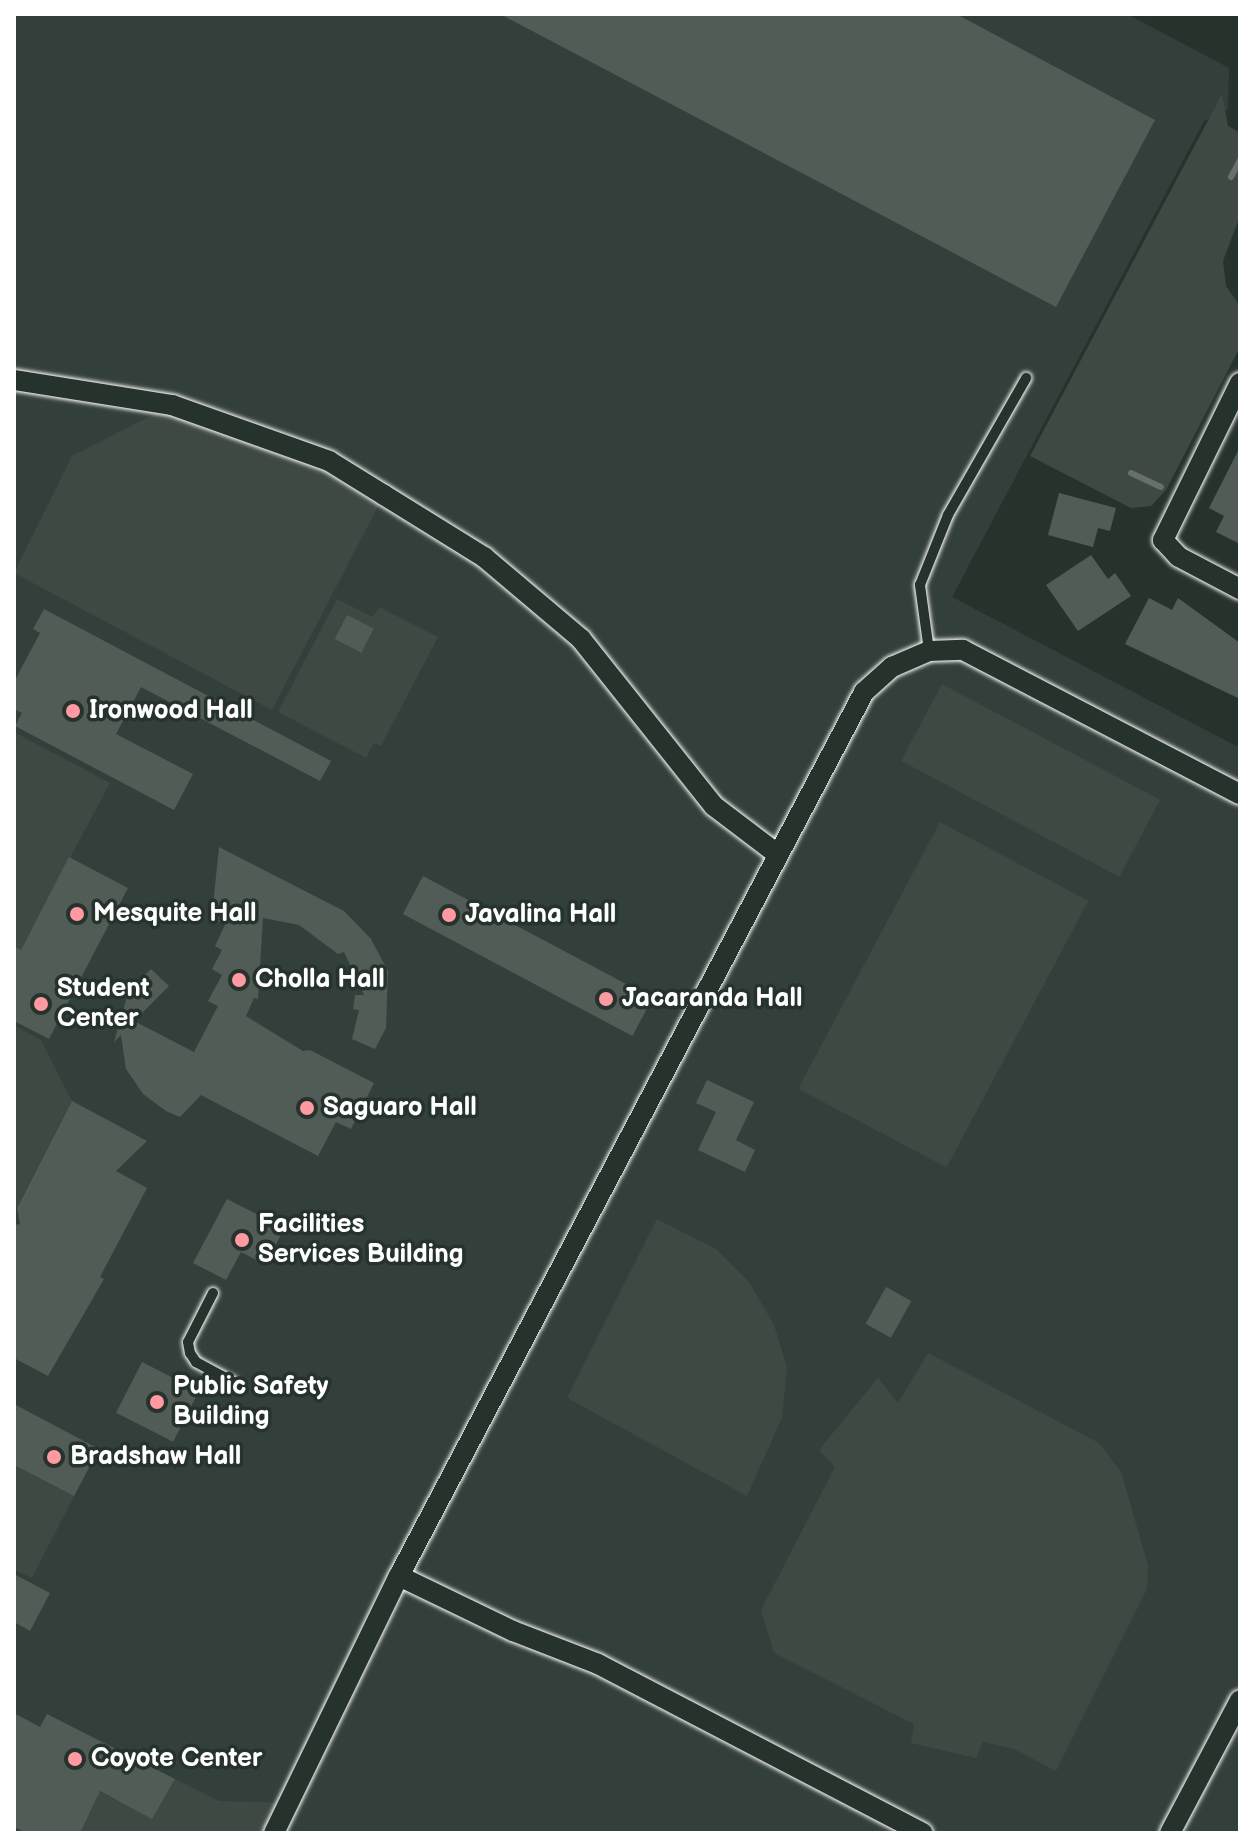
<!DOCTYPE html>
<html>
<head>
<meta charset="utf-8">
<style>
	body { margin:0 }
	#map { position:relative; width:1254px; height:1847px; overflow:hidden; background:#26332d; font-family:"Balsamiq Sans",sans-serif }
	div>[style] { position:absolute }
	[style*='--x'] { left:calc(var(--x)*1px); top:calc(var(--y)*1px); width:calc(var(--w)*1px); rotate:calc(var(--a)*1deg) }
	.built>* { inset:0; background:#333f3a }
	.green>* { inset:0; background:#3e4944; transform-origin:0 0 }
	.stream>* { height:6px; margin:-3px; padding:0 3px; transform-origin:3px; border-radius:3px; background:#67706c }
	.building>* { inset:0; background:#515c57; transform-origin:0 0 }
	.roads { filter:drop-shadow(0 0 2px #fff) drop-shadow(0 0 2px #fff) }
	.lane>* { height:10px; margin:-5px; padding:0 5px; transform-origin:5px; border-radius:5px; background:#26332d }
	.street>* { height:20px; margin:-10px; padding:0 10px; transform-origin:10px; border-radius:10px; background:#26332d }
	.dots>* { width:22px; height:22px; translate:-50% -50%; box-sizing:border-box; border:4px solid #26332d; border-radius:50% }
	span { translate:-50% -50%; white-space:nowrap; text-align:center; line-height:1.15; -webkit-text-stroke:7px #26332d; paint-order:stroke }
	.poi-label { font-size:26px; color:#fff; font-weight:700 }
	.left { translate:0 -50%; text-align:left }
	.frame { position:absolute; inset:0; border:16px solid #fff; pointer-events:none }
</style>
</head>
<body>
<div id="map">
	<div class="built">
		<i style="clip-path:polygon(14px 14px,1127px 14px,1229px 68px,1228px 109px,1204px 121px,952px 597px,1240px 748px,1240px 1833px,14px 1833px)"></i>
	</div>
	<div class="green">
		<i style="clip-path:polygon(1222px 94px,1228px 126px,1240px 133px,1240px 216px,1223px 261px,1226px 286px,1240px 306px,1240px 347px,1166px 490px,1151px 506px,1131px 508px,1030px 456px)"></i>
		<i style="clip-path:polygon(172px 405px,384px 495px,272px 710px,14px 573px,72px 456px)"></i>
		<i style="clip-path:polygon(337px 599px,373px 617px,379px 607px,438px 637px,381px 746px,374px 743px,366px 758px,278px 712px)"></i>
		<i style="left:942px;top:684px;width:247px;height:87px;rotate:28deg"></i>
		<i style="clip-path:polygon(14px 732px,110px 783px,21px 950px,14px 946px)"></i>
		<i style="left:940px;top:822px;width:168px;height:302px;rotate:28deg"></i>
		<i style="clip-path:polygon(14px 1025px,41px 1040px,72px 1101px,14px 1213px)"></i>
		<i style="clip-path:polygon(657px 1219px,716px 1249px,749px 1282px,774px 1325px,787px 1367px,782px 1418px,747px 1496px,567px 1398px)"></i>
		<i style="clip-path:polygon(928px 1353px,1099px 1443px,1121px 1472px,1148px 1565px,1147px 1589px,1056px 1771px,1014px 1749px,983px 1742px,976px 1758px,911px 1743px,914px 1724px,774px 1653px,761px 1610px,835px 1467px,819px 1450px,878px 1378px,898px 1403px)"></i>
		<i style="clip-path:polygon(14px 1465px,74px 1496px,32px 1578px,14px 1570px)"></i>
		<i style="clip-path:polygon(175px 1779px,219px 1801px,287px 1803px,272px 1833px,80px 1833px,96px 1798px,93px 1788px,152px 1818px)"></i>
	</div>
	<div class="stream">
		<i style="--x:1231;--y:177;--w:19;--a:-62"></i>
		<i style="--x:1131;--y:473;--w:33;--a:25"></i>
	</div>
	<div class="building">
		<i style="clip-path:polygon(500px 14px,956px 14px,1155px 120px,1056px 307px)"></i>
		<i style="clip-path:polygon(1240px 447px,1240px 544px,1216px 532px,1224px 516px,1209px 508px)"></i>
		<i style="clip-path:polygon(1059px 493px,1116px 508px,1110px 531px,1098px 528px,1093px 547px,1048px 535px)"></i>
		<i style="clip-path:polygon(1091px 555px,1108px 579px,1115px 573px,1131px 596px,1078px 631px,1046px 585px)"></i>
		<i style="clip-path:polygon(1149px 598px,1172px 610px,1178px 598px,1240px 643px,1240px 699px,1125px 644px)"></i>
		<i style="clip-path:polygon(44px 609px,331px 761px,320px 781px,141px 687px,116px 734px,193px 774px,174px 810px,15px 726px,22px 713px,14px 709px,14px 682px,40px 633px,33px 629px)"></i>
		<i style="left:347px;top:615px;width:30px;height:27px;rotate:27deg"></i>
		<i style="clip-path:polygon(219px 847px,344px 911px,371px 939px,388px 971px,386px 1028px,375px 1049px,352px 1039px,359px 1010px,353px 1009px,355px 995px,364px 995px,344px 952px,338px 954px,299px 925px,263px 918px,258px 999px,254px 998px,246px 1016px,303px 1051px,310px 1050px,374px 1083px,351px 1129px,336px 1122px,318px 1156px,201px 1095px,180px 1117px,166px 1111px,143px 1094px,126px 1069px,121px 1035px,114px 1042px,129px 990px,151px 969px,169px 986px,134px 1021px,194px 1052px,218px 1006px,208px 1001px,222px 975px,212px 969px,222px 950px,215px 946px,225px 925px,216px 920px,222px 909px,213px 905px)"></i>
		<i style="clip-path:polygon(69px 857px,128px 888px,49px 1039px,14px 1021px,14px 946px,21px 950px)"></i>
		<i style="left:423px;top:876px;width:260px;height:43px;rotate:28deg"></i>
		<i style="clip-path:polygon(707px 1080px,754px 1102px,736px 1140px,755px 1150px,745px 1172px,698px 1150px,716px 1112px,696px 1103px)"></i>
		<i style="clip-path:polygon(72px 1101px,147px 1141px,116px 1171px,147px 1188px,100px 1277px,104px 1279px,48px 1376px,14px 1358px,14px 1225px,20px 1224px,17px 1208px)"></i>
		<i style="clip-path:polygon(227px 1199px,284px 1228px,266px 1265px,241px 1252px,226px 1280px,193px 1263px)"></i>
		<i style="left:886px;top:1287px;width:29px;height:42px;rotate:29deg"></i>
		<i style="left:142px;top:1362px;width:64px;height:57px;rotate:27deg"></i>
		<i style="clip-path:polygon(14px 1404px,99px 1449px,74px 1496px,14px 1465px)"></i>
		<i style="clip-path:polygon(14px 1574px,50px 1593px,30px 1631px,14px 1622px)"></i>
		<i style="clip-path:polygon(14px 1713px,40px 1727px,47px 1714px,175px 1779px,152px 1819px,100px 1791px,80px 1833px,27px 1833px,14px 1827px)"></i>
	</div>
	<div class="roads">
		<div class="lane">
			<i style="--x:929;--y:651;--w:67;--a:-97.8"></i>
			<i style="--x:920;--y:585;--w:75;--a:-68.2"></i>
			<i style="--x:948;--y:515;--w:158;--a:-60.3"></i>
			<i style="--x:213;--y:1293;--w:55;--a:117"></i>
			<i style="--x:188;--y:1342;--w:11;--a:80"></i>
			<i style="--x:190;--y:1353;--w:11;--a:56"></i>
			<i style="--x:196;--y:1362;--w:42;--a:28.4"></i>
		</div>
		<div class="street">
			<i style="--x:14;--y:380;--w:160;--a:9"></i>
			<i style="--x:172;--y:405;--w:167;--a:19.6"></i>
			<i style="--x:329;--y:461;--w:65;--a:31.7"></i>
			<i style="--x:384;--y:495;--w:118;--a:31.8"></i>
			<i style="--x:484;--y:557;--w:127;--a:40.2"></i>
			<i style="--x:581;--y:639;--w:213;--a:51.5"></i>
			<i style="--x:714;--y:806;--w:78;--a:37.2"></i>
			<i style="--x:1240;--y:383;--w:175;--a:116.1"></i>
			<i style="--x:1163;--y:540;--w:23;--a:47"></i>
			<i style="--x:1179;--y:557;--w:69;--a:27.7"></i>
			<i style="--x:399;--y:1576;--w:127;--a:25.8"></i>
			<i style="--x:513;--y:1631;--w:91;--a:21.2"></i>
			<i style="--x:598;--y:1664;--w:366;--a:27.5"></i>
			<i style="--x:274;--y:1833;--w:286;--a:-64.1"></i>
			<i style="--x:399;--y:1576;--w:999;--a:-62.25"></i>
			<i style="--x:864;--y:692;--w:38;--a:-42"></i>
			<i style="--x:892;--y:667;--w:40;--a:-23.4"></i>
			<i style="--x:929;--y:651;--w:34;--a:-2"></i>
			<i style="--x:963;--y:650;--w:312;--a:27.5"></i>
			<i style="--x:1170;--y:1833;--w:150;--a:-62.2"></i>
		</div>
	</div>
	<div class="dots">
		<i style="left:73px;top:711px;background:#ff9aa2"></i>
		<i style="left:77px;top:914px;background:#ff9aa2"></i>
		<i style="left:449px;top:915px;background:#ff9aa2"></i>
		<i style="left:239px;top:980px;background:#ff9aa2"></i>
		<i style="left:606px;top:999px;background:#ff9aa2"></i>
		<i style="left:41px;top:1004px;background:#ff9aa2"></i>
		<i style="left:307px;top:1108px;background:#ff9aa2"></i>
		<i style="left:242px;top:1240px;background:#ff9aa2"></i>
		<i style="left:157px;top:1402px;background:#ff9aa2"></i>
		<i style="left:54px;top:1457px;background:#ff9aa2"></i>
		<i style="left:75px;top:1759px;background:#ff9aa2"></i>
	</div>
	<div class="poi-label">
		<span class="left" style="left:89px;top:711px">Ironwood Hall</span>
		<span class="left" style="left:93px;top:914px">Mesquite Hall</span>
		<span class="left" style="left:465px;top:915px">Javalina Hall</span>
		<span class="left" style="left:255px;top:980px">Cholla Hall</span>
		<span class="left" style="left:57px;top:1004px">Student<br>Center</span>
		<span class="left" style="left:622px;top:999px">Jacaranda Hall</span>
		<span class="left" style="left:323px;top:1108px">Saguaro Hall</span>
		<span class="left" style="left:258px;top:1240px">Facilities<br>Services Building</span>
		<span class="left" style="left:173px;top:1402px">Public Safety<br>Building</span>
		<span class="left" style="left:70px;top:1457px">Bradshaw Hall</span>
		<span class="left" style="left:91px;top:1759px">Coyote Center</span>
	</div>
	<div class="frame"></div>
</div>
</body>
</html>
